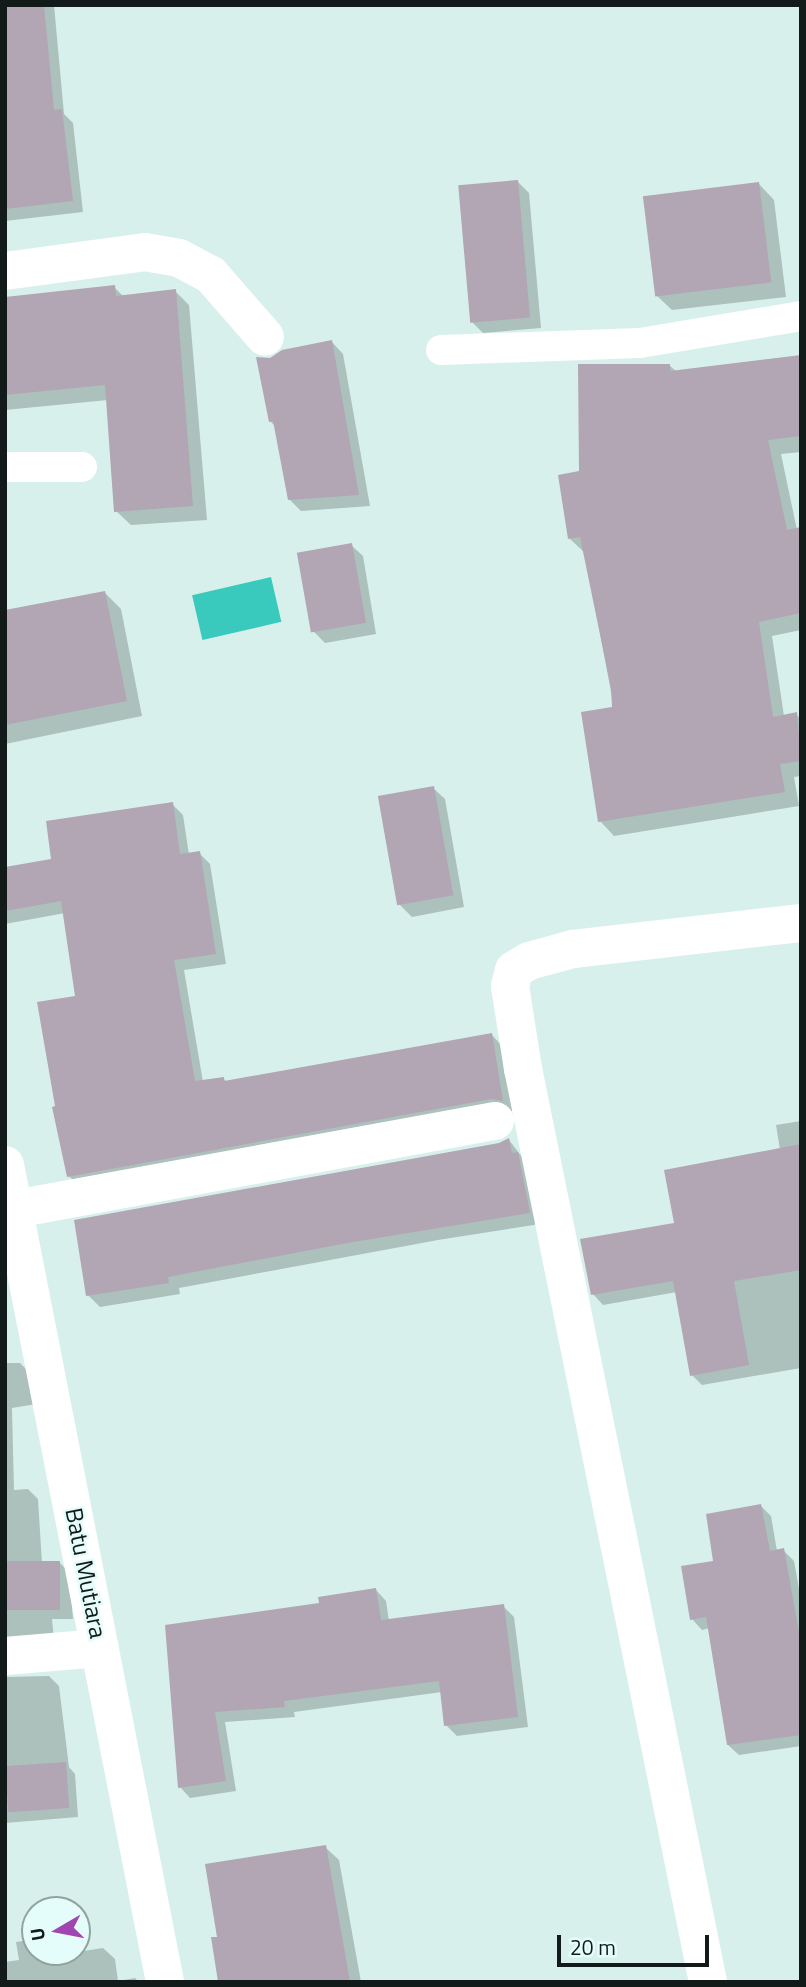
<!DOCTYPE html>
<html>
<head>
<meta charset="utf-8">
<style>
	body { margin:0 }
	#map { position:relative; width:806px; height:1987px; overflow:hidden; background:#d8f0ec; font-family:"Titillium Web",sans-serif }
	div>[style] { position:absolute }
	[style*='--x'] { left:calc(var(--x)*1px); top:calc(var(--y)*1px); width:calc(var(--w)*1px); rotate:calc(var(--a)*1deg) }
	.water>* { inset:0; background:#3acabd; transform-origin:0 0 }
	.shadow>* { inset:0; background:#0003 }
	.building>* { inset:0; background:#b2a5b4; transform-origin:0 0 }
	.service>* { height:30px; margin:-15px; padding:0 15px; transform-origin:15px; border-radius:15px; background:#fff }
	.minor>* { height:38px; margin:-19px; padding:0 19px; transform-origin:19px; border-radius:19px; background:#fff }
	span { translate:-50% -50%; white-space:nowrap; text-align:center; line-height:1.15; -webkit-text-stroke:5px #e5fdfa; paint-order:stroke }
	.street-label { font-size:24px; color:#121b1a }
	.frame { position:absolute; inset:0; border:7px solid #121b1a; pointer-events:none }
	.north { position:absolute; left:21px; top:1896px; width:70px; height:70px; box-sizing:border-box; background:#e5fdfa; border:2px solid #91a3a0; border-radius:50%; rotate:260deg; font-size:19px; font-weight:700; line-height:28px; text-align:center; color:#121b1a }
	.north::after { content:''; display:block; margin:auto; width:24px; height:32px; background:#a145b0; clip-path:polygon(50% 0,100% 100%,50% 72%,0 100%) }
	.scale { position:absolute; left:557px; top:1935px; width:152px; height:32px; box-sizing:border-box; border:4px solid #121b1a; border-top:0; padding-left:9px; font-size:21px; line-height:24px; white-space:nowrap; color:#121b1a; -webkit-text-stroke:5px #e5fdfa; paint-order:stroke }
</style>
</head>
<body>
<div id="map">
	<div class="water">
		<i style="left:271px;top:577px;width:46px;height:81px;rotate:77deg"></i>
	</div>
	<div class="shadow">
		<i style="clip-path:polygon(5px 5px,54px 5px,64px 114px,73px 123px,83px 212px,5px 221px)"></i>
		<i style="clip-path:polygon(518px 182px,529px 193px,541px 328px,483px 333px,471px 321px)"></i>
		<i style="clip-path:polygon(759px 184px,774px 200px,786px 297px,672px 310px,656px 295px)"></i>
		<i style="clip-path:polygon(114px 287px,124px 297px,175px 291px,189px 305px,207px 520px,131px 525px,116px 511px,108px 400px,5px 410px,5px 299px)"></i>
		<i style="clip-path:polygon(332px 342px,343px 354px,370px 506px,301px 511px,289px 499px,276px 427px,270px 421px,270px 360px)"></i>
		<i style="clip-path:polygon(801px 356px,801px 452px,781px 454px,797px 530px,801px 529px,801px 630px,772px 636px,784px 716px,796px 714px,801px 719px,801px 776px,794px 777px,799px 806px,614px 836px,600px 821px,614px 708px,585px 553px,570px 539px,580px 473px,669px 365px,677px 372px)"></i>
		<i style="clip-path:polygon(351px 545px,363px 556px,376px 634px,325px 643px,313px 631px)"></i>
		<i style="clip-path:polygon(105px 593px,121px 609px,142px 716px,5px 744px,5px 612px)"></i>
		<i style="clip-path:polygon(433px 788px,445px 799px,464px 907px,412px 917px,400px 905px)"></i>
		<i style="clip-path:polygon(172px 804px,183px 815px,189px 855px,199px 853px,210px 864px,226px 964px,184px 970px,203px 1082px,223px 1078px,227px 1082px,492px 1035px,502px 1046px,513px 1111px,503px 1110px,80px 1187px,69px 1176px,57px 1108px,77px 998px,65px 913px,5px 924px,5px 869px,53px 861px)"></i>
		<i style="clip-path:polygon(801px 1121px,801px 1368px,702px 1385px,692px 1375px,677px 1292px,603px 1305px,593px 1294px,677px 1225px,780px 1150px,776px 1125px)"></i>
		<i style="clip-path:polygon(509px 1140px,529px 1166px,540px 1224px,438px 1240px,179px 1288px,180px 1294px,100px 1307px,88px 1295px)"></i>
		<i style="clip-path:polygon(5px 1363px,20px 1363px,30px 1373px,36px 1404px,12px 1408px,14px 1490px,28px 1489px,38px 1499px,42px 1563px,59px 1562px,69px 1572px,73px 1619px,52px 1619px,54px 1640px,5px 1647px)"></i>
		<i style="clip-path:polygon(761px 1506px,771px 1516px,777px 1551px,783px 1550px,794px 1561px,801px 1600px,801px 1746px,739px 1755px,728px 1745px,710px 1628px,702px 1630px,692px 1619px,715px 1562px)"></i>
		<i style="clip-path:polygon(376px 1590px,386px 1601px,389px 1621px,503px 1606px,514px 1617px,528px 1727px,457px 1736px,446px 1725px,442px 1692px,294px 1712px,295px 1717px,225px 1722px,236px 1791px,190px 1798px,180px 1787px,167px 1627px,321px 1604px)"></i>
		<i style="clip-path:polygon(49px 1676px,59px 1686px,69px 1767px,75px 1774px,78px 1817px,5px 1823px,5px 1677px)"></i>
		<i style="clip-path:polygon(325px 1847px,339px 1860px,361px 1982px,219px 1982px)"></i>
		<i style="clip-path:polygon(35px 1939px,35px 1952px,77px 1952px,103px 1948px,115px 1959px,118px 1981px,135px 1978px,139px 1982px,5px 1982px,5px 1962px,19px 1960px,16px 1942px)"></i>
	</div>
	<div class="building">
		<i style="clip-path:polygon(5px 5px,44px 5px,54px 110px,62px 109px,73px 201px,5px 209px)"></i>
		<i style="left:518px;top:180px;width:138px;height:60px;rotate:85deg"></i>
		<i style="left:759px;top:182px;width:101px;height:117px;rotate:83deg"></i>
		<i style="clip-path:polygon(115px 285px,116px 296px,176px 289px,193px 506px,114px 512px,105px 385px,5px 395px,5px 297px)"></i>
		<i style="clip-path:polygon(332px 340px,359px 495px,288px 500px,273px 421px,269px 422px,256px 357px,270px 358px,282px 350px)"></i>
		<i style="clip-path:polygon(801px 355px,801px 436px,768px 440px,787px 530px,801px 527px,801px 613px,759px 622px,773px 717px,797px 712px,801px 761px,780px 764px,785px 792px,598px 822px,581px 712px,612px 707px,611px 688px,580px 537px,568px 539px,558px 475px,579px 471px,578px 364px,670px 364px,670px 371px)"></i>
		<i style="left:352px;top:543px;width:81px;height:56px;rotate:80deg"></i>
		<i style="clip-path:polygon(105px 591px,127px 701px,5px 725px,5px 610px)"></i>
		<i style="left:434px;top:786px;width:111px;height:57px;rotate:80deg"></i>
		<i style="clip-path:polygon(173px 802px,180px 854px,200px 851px,216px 954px,174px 960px,195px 1081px,224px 1077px,224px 1081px,492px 1033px,503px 1101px,491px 1099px,67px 1177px,52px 1107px,55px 1106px,37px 1002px,75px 996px,61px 901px,5px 911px,5px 867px,51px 859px,46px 821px)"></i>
		<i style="clip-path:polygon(509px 1138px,512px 1153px,518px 1152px,530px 1213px,347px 1243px,168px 1277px,169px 1283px,86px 1296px,74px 1220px,499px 1143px)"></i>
		<i style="clip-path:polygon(801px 1144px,801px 1270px,734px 1281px,749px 1365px,690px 1376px,673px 1281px,591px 1295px,580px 1239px,674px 1223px,664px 1170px)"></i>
		<i style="clip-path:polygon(761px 1504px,770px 1551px,784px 1548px,801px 1644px,801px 1735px,727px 1745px,706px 1617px,690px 1620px,681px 1566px,713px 1561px,706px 1514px)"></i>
		<i style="left:5px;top:1561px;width:55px;height:49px"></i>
		<i style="clip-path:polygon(376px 1588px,381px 1620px,504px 1604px,518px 1717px,444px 1726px,439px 1681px,284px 1701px,285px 1707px,215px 1712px,226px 1781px,178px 1788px,165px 1625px,319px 1603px,318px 1597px)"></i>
		<i style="left:66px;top:1762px;width:46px;height:61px;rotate:86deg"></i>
		<i style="clip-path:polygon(326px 1845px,350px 1982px,218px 1982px,211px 1937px,217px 1937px,205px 1864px)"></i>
	</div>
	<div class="service">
		<i style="--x:441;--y:350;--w:199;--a:-2"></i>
		<i style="--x:640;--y:343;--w:163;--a:-9.5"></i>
		<i style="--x:5;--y:467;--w:77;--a:0"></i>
	</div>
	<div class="minor">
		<i style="--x:5;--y:271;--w:141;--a:-7.7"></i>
		<i style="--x:145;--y:252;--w:35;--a:10"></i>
		<i style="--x:179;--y:258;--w:36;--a:28"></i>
		<i style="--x:211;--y:275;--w:82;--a:48.9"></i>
		<i style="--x:5;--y:1165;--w:833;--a:78.92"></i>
		<i style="--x:15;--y:1209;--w:488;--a:-10.4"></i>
		<i style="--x:5;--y:1656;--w:95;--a:-4.8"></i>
		<i style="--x:708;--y:1982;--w:932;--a:-101.45"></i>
		<i style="--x:523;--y:1069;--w:84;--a:-98.9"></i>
		<i style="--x:510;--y:986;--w:16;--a:-76"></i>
		<i style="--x:514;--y:970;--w:17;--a:-31"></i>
		<i style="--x:529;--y:961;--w:46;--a:-15.3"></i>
		<i style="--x:573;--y:949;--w:229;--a:-6.5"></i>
	</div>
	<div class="street-label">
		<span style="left:86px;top:1573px;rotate:79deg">Batu Mutiara</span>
	</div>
	<div class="frame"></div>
	<div class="north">U</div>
	<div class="scale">20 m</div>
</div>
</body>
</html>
